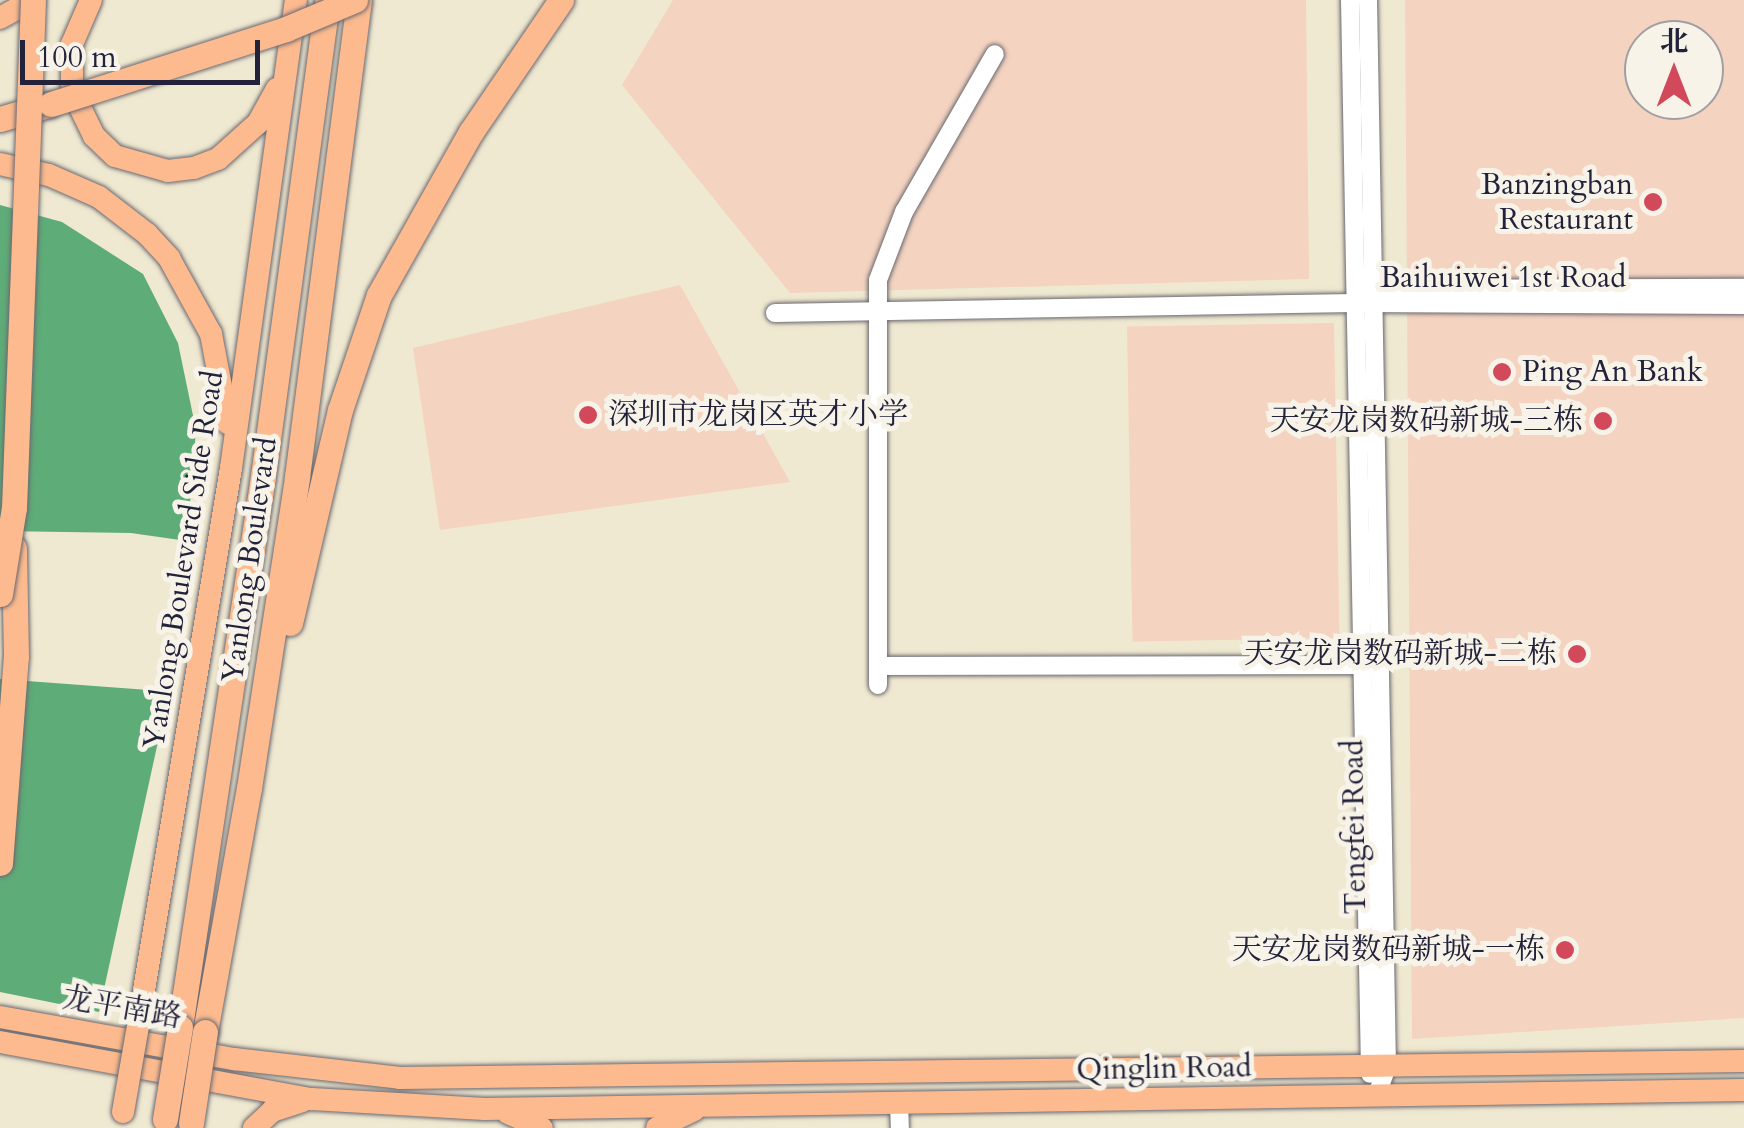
<!DOCTYPE html>
<html>
<head>
<meta charset="utf-8">
<style>
	body { margin:0 }
	#map { position:relative; width:1744px; height:1128px; overflow:hidden; background:#f0e9d1; font-family:Cardo,"Noto Serif SC",serif }
	div>[style] { position:absolute }
	[style*='--x'] { left:calc(var(--x)*1px); top:calc(var(--y)*1px); width:calc(var(--w)*1px); rotate:calc(var(--a)*1deg) }
	.built>* { inset:0; background:#f4d3c0; transform-origin:0 0 }
	.forest>* { inset:0; background:#5eac78 }
	.roads { filter:drop-shadow(0 0 2px #6a6870) drop-shadow(0 0 2px #6a6870) }
	.minor>* { height:18px; margin:-9px; padding:0 9px; transform-origin:9px; border-radius:9px; background:#fff }
	.major>* { height:22px; margin:-11px; padding:0 11px; transform-origin:11px; border-radius:11px; background:#fcba8e }
	.highway>* { height:25px; margin:-12.5px; padding:0 12.5px; transform-origin:12.5px; border-radius:12.5px; background:#fcba8e }
	.bridges { filter:drop-shadow(0 0 2px #6a6870) drop-shadow(0 0 2px #6a6870) }
	.major-bridge>* { height:22px; margin:-11px; padding:0 11px; transform-origin:11px; border-radius:11px; background:#fcba8e }
	.highway-bridge>* { height:25px; margin:-12.5px; padding:0 12.5px; transform-origin:12.5px; border-radius:12.5px; background:#fcba8e }
	.dots>* { width:28px; height:28px; translate:-50% -50%; box-sizing:border-box; border:5px solid #f7f3e8; border-radius:50% }
	span { translate:-50% -50%; white-space:nowrap; text-align:center; line-height:1.15; -webkit-text-stroke:10px #f7f3e8; paint-order:stroke }
	.poi-label { font-size:30px; color:#22223b }
	.right { translate:-100% -50%; text-align:right }
	.left { translate:0 -50%; text-align:left }
	.street-label { font-size:30px; color:#22223b }
	.north { position:absolute; left:1624px; top:20px; width:100px; height:100px; box-sizing:border-box; background:#f7f3e8; border:2px solid #a29fa3; border-radius:50%; rotate:0deg; font-size:28px; font-weight:700; line-height:40px; text-align:center; color:#22223b }
	.north::after { content:''; display:block; margin:auto; width:35px; height:45px; background:#d1495b; clip-path:polygon(50% 0,100% 100%,50% 72%,0 100%) }
	.scale { position:absolute; left:20px; top:40px; width:240px; height:45px; box-sizing:border-box; border:5px solid #22223b; border-top:0; padding-left:12px; font-size:30px; line-height:35px; white-space:nowrap; color:#22223b; -webkit-text-stroke:8px #f7f3e8; paint-order:stroke }
</style>
</head>
<body>
<div id="map">
	<div class="built">
		<i style="clip-path:polygon(673px 0,1306px 0,1309px 279px,790px 293px,622px 85px)"></i>
		<i style="clip-path:polygon(evenodd,1405px 0,1744px 0,1744px 1018px,1412px 1039px,1405px 0,1644px 40px,1704px 40px,1704px 100px,1644px 100px,1644px 40px)"></i>
		<i style="clip-path:polygon(680px 285px,790px 482px,440px 530px,413px 348px)"></i>
		<i style="left:1334px;top:323px;width:315px;height:207px;rotate:89deg"></i>
	</div>
	<div class="forest">
		<i style="clip-path:polygon(0 205px,62px 222px,143px 274px,178px 343px,196px 430px,187px 541px,131px 533px,0 531px)"></i>
		<i style="clip-path:polygon(0 679px,162px 691px,159px 737px,99px 1012px,0 992px)"></i>
	</div>
	<div class="roads">
		<div class="minor">
			<i style="--x:1350;--y:0;--w:1074;--a:88.93"></i>
			<i style="--x:1368;--y:0;--w:1067;--a:88.98"></i>
			<i style="--x:1387;--y:1067;--w:30;--a:110"></i>
			<i style="--x:1363;--y:295;--w:12;--a:-31"></i>
			<i style="--x:1373;--y:289;--w:371;--a:-0.2"></i>
			<i style="--x:775;--y:313;--w:580;--a:-0.99"></i>
			<i style="--x:1355;--y:303;--w:389;--a:0.3"></i>
			<i style="--x:878;--y:666;--w:494;--a:-0.1"></i>
			<i style="--x:878;--y:685;--w:405;--a:-90"></i>
			<i style="--x:878;--y:280;--w:73;--a:-69.1"></i>
			<i style="--x:904;--y:212;--w:182;--a:-60.1"></i>
			<i style="--x:899;--y:1103;--w:25;--a:88"></i>
		</div>
		<div class="major">
			<i style="--x:91;--y:0;--w:48;--a:113.4"></i>
			<i style="--x:72;--y:44;--w:47;--a:90"></i>
			<i style="--x:72;--y:91;--w:50;--a:63.9"></i>
			<i style="--x:94;--y:136;--w:29;--a:44"></i>
			<i style="--x:115;--y:156;--w:55;--a:15.8"></i>
			<i style="--x:168;--y:171;--w:26;--a:-7"></i>
			<i style="--x:194;--y:168;--w:26;--a:-21"></i>
			<i style="--x:218;--y:159;--w:54;--a:-42"></i>
			<i style="--x:258;--y:123;--w:39;--a:-61"></i>
			<i style="--x:0;--y:18;--w:37;--a:-29"></i>
			<i style="--x:0;--y:164;--w:50;--a:12.7"></i>
			<i style="--x:49;--y:175;--w:55;--a:23.7"></i>
			<i style="--x:99;--y:197;--w:61;--a:37.6"></i>
			<i style="--x:147;--y:234;--w:33;--a:47"></i>
			<i style="--x:169;--y:258;--w:87;--a:61.1"></i>
			<i style="--x:211;--y:334;--w:91;--a:79.2"></i>
			<i style="--x:0;--y:1017;--w:238;--a:10.2"></i>
			<i style="--x:234;--y:1059;--w:167;--a:6.5"></i>
			<i style="--x:400;--y:1078;--w:1344;--a:-0.72"></i>
			<i style="--x:139;--y:1020;--w:560;--a:-80.54"></i>
			<i style="--x:231;--y:468;--w:472;--a:-82.1"></i>
			<i style="--x:0;--y:1042;--w:317;--a:10.4"></i>
			<i style="--x:312;--y:1099;--w:173;--a:3.3"></i>
			<i style="--x:485;--y:1109;--w:1259;--a:-0.86"></i>
			<i style="--x:508;--y:1113;--w:37;--a:24"></i>
			<i style="--x:254;--y:1128;--w:25;--a:-43"></i>
			<i style="--x:272;--y:1111;--w:32;--a:-18"></i>
			<i style="--x:657;--y:1128;--w:41;--a:-25.9"></i>
		</div>
		<div class="highway">
			<i style="--x:0;--y:119;--w:50;--a:-16.3"></i>
			<i style="--x:290;--y:623;--w:219;--a:-76.8"></i>
			<i style="--x:340;--y:410;--w:121;--a:-71.3"></i>
			<i style="--x:379;--y:295;--w:187;--a:-60.6"></i>
			<i style="--x:471;--y:132;--w:160;--a:-55.7"></i>
			<i style="--x:0;--y:863;--w:207;--a:-85.6"></i>
			<i style="--x:16;--y:657;--w:109;--a:-91.1"></i>
			<i style="--x:180;--y:1027;--w:557;--a:-81.43"></i>
			<i style="--x:263;--y:476;--w:480;--a:-82.3"></i>
			<i style="--x:205;--y:1032;--w:248;--a:-79.8"></i>
			<i style="--x:249;--y:788;--w:315;--a:-81.2"></i>
			<i style="--x:297;--y:477;--w:481;--a:-82.6"></i>
		</div>
	</div>
	<div class="bridges">
		<div class="major-bridge">
			<i style="--x:123;--y:1112;--w:93;--a:-80.1"></i>
		</div>
		<div class="highway-bridge">
			<i style="--x:51;--y:104;--w:247;--a:-17.7"></i>
			<i style="--x:286;--y:29;--w:75;--a:-22.8"></i>
			<i style="--x:0;--y:594;--w:87;--a:-80.8"></i>
			<i style="--x:14;--y:508;--w:508;--a:-87.86"></i>
			<i style="--x:165;--y:1119;--w:93;--a:-80.7"></i>
			<i style="--x:191;--y:1123;--w:92;--a:-81.3"></i>
		</div>
	</div>
	<div class="dots">
		<i style="left:1653px;top:202px;background:#d1495b"></i>
		<i style="left:1502px;top:372px;background:#d1495b"></i>
		<i style="left:588px;top:415px;background:#d1495b"></i>
		<i style="left:1603px;top:421px;background:#d1495b"></i>
		<i style="left:1577px;top:654px;background:#d1495b"></i>
		<i style="left:1565px;top:950px;background:#d1495b"></i>
	</div>
	<div class="poi-label">
		<span class="right" style="left:1633px;top:202px">Banzingban<br>Restaurant</span>
		<span class="left" style="left:1522px;top:372px">Ping An Bank</span>
		<span class="left" style="left:608px;top:415px">深圳市龙岗区英才小学</span>
		<span class="right" style="left:1583px;top:421px">天安龙岗数码新城-三栋</span>
		<span class="right" style="left:1557px;top:654px">天安龙岗数码新城-二栋</span>
		<span class="right" style="left:1545px;top:950px">天安龙岗数码新城-一栋</span>
	</div>
	<div class="street-label">
		<span style="left:1503px;top:278px">Baihuiwei 1st Road</span>
		<span style="left:184px;top:560px;rotate:-81deg">Yanlong Boulevard Side Road</span>
		<span style="left:250px;top:560px;rotate:-82deg">Yanlong Boulevard</span>
		<span style="left:1355px;top:827px;rotate:-91deg">Tengfei Road</span>
		<span style="left:122px;top:1008px;rotate:10deg">龙平南路</span>
		<span style="left:1164px;top:1069px;rotate:-1deg">Qinglin Road</span>
	</div>
	<div class="north">北</div>
	<div class="scale">100 m</div>
</div>
</body>
</html>
